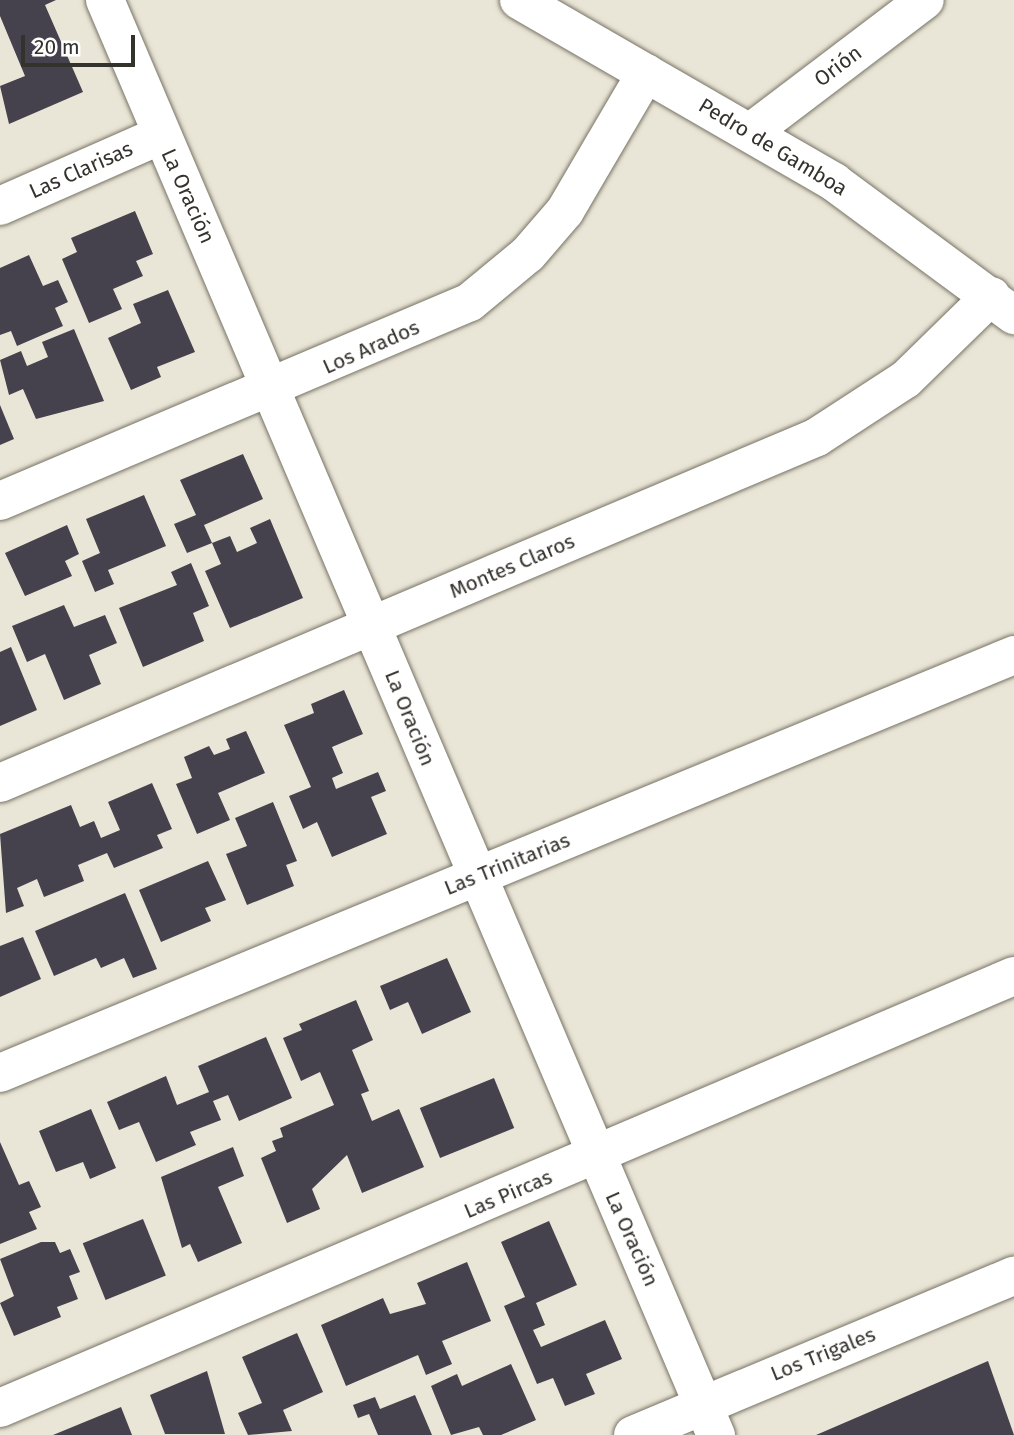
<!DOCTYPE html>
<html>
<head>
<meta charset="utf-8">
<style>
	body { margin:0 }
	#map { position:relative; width:1014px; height:1435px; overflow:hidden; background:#eae6d7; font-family:"Fira Sans",sans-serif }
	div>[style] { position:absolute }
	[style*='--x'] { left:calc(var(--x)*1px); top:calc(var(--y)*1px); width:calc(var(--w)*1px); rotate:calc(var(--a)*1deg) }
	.building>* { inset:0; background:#45414d; transform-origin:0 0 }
	.roads { filter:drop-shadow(0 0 2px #777365) drop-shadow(0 0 2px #777365) }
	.minor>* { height:38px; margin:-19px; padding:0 19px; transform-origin:19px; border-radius:19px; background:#fff }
	.major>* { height:38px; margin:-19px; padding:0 19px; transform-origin:19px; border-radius:19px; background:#fff }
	span { translate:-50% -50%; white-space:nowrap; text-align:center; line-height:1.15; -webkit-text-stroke:7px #fff; paint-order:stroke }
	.street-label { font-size:21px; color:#34322c }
	.scale { position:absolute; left:21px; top:35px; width:114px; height:32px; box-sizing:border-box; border:4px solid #34322c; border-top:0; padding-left:9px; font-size:21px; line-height:24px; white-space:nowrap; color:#34322c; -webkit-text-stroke:5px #fff; paint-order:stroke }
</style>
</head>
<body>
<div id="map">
	<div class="building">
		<i style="clip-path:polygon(0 0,56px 0,45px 5px,83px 92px,9px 124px,0 86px,25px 76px,0 16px)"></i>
		<i style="clip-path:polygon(135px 211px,153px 254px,136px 261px,143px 276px,113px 289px,122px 309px,89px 323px,62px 259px,77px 252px,71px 238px)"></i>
		<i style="clip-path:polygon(29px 255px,43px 286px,58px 280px,68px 302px,55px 308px,63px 326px,17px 346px,11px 331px,0 335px,0 268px)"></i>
		<i style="clip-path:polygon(168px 290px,195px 352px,157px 367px,161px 377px,131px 390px,108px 338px,141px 323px,133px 304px)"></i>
		<i style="clip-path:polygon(74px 329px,104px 401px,36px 419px,23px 389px,9px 395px,0 360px,21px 351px,27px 366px,48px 357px,42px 342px)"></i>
		<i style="clip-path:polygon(0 405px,14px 439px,0 445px)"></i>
		<i style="clip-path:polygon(243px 454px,263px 499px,204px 525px,212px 543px,187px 553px,174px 524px,196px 515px,180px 480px)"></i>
		<i style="clip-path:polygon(144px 495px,166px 546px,108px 570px,114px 584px,95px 592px,82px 561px,100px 553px,86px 519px)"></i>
		<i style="clip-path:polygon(270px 519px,303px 598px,230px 628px,205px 571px,221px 564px,212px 543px,230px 536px,237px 552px,257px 543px,250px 528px)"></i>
		<i style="clip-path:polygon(67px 525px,79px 554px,65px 561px,72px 576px,25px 596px,5px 553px)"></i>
		<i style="clip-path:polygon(191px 563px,209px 606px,193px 613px,204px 641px,143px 667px,119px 608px,177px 585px,171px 572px)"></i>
		<i style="clip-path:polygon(64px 605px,74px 627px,105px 615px,117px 643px,89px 655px,101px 684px,64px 700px,45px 654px,27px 662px,12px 626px)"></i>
		<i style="clip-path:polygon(11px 647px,37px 710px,0 726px,0 652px)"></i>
		<i style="clip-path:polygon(344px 690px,363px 734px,332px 747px,343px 773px,332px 778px,336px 789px,378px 772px,386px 791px,371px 797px,387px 834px,332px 857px,317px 822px,303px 829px,289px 796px,311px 787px,284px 725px,314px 713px,311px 704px)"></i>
		<i style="clip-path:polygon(246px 731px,265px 773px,218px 793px,230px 820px,197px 834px,176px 784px,192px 778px,184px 757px,209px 746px,214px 755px,230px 749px,226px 739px)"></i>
		<i style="clip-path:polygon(152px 783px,172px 829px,157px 835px,163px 848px,114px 868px,107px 853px,78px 865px,84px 881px,44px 897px,37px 879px,17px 888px,24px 906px,6px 913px,0 834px,71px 805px,80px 827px,94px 821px,101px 838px,120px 830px,108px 802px)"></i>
		<i style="clip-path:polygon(273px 802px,297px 861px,286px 865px,294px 886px,247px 905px,226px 854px,247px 846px,235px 818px)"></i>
		<i style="clip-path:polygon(208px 861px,226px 900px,205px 908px,211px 921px,161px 942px,139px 890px)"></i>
		<i style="clip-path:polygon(125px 893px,157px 969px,133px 978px,124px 958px,101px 968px,96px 958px,54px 976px,35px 931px)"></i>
		<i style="clip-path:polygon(23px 937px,41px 979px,0 997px,0 946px)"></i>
		<i style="clip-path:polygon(447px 958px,471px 1012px,422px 1034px,408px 1002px,390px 1010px,380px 986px)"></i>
		<i style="clip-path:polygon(356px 1000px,373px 1040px,352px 1050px,369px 1091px,361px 1094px,372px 1121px,399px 1109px,424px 1167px,362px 1193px,347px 1155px,312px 1189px,320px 1209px,287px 1223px,261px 1158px,276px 1151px,272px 1141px,283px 1137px,280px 1128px,334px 1105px,320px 1072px,301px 1081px,283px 1038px,302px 1030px,299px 1024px)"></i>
		<i style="clip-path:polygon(266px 1037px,292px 1098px,239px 1121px,228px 1095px,213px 1101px,221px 1120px,190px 1132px,196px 1145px,156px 1162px,139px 1122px,119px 1130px,107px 1102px,166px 1076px,177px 1105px,209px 1092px,198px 1066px)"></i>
		<i style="left:494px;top:1078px;width:54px;height:80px;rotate:68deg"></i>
		<i style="clip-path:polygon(91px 1109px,116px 1168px,90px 1179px,83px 1162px,56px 1172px,39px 1131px)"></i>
		<i style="clip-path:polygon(0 1142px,19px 1185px,29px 1181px,41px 1207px,29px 1212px,37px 1229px,0 1244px)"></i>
		<i style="clip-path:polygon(233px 1147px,244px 1176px,218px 1187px,242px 1243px,198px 1262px,190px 1244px,182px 1248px,161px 1177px)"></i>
		<i style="left:143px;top:1219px;width:61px;height:65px;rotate:68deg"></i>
		<i style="clip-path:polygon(549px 1221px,577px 1285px,536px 1303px,545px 1325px,533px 1330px,541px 1347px,605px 1320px,622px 1359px,586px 1374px,595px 1394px,565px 1406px,553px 1378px,537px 1384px,504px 1306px,525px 1297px,501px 1242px)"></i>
		<i style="clip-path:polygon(41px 1242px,55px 1242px,60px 1253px,70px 1249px,80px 1272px,69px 1276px,78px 1299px,57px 1307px,61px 1317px,14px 1336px,0 1303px,14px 1296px,0 1259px)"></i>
		<i style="clip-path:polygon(467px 1262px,491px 1321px,442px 1341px,452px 1364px,426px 1375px,418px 1355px,346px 1386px,321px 1325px,383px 1298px,390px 1314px,426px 1304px,417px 1283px)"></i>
		<i style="clip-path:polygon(297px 1333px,323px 1392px,283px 1410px,292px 1431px,248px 1435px,238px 1413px,262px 1403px,242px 1357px)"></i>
		<i style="clip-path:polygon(988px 1361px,1014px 1435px,816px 1435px)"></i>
		<i style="clip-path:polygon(511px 1364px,536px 1420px,501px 1435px,483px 1435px,479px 1427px,451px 1435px,431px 1386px,457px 1374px,462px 1386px)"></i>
		<i style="clip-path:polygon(207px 1371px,225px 1434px,165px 1434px,150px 1395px)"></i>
		<i style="clip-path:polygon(415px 1395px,432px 1435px,378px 1435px,369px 1414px,358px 1418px,353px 1405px,375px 1397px,380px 1409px)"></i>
		<i style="clip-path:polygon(121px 1407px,132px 1435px,53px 1435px)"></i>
	</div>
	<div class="roads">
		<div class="minor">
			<i style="--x:751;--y:132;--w:218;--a:-37.2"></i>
			<i style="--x:0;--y:206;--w:176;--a:-23.8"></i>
			<i style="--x:0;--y:501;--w:510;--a:-22.95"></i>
			<i style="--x:470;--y:302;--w:75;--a:-39.6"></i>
			<i style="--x:528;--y:254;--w:57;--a:-49.3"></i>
			<i style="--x:565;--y:211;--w:160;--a:-59.6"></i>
			<i style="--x:0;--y:783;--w:887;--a:-22.95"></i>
			<i style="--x:817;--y:437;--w:106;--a:-33.1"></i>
			<i style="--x:906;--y:379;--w:119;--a:-44.3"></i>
			<i style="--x:0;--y:1073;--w:1097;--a:-22.4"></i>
			<i style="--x:0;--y:1408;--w:1102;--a:-23.08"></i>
			<i style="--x:633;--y:1435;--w:413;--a:-22.7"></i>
		</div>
		<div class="major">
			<i style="--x:105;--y:0;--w:1560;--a:66.94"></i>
			<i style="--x:519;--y:0;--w:364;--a:30"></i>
			<i style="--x:834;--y:182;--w:224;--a:36.5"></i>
		</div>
	</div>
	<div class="street-label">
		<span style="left:838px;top:66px;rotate:-37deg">Orión</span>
		<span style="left:773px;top:147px;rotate:31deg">Pedro de Gamboa</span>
		<span style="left:81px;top:170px;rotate:-24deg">Las Clarisas</span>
		<span style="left:188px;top:196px;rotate:66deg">La Oración</span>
		<span style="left:371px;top:347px;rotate:-24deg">Los Arados</span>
		<span style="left:512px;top:566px;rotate:-23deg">Montes Claros</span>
		<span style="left:410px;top:718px;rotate:68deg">La Oración</span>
		<span style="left:507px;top:864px;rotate:-22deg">Las Trinitarias</span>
		<span style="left:508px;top:1194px;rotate:-23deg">Las Pircas</span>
		<span style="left:632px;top:1239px;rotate:66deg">La Oración</span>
		<span style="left:823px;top:1354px;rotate:-22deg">Los Trigales</span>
	</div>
	<div class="scale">20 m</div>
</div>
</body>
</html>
